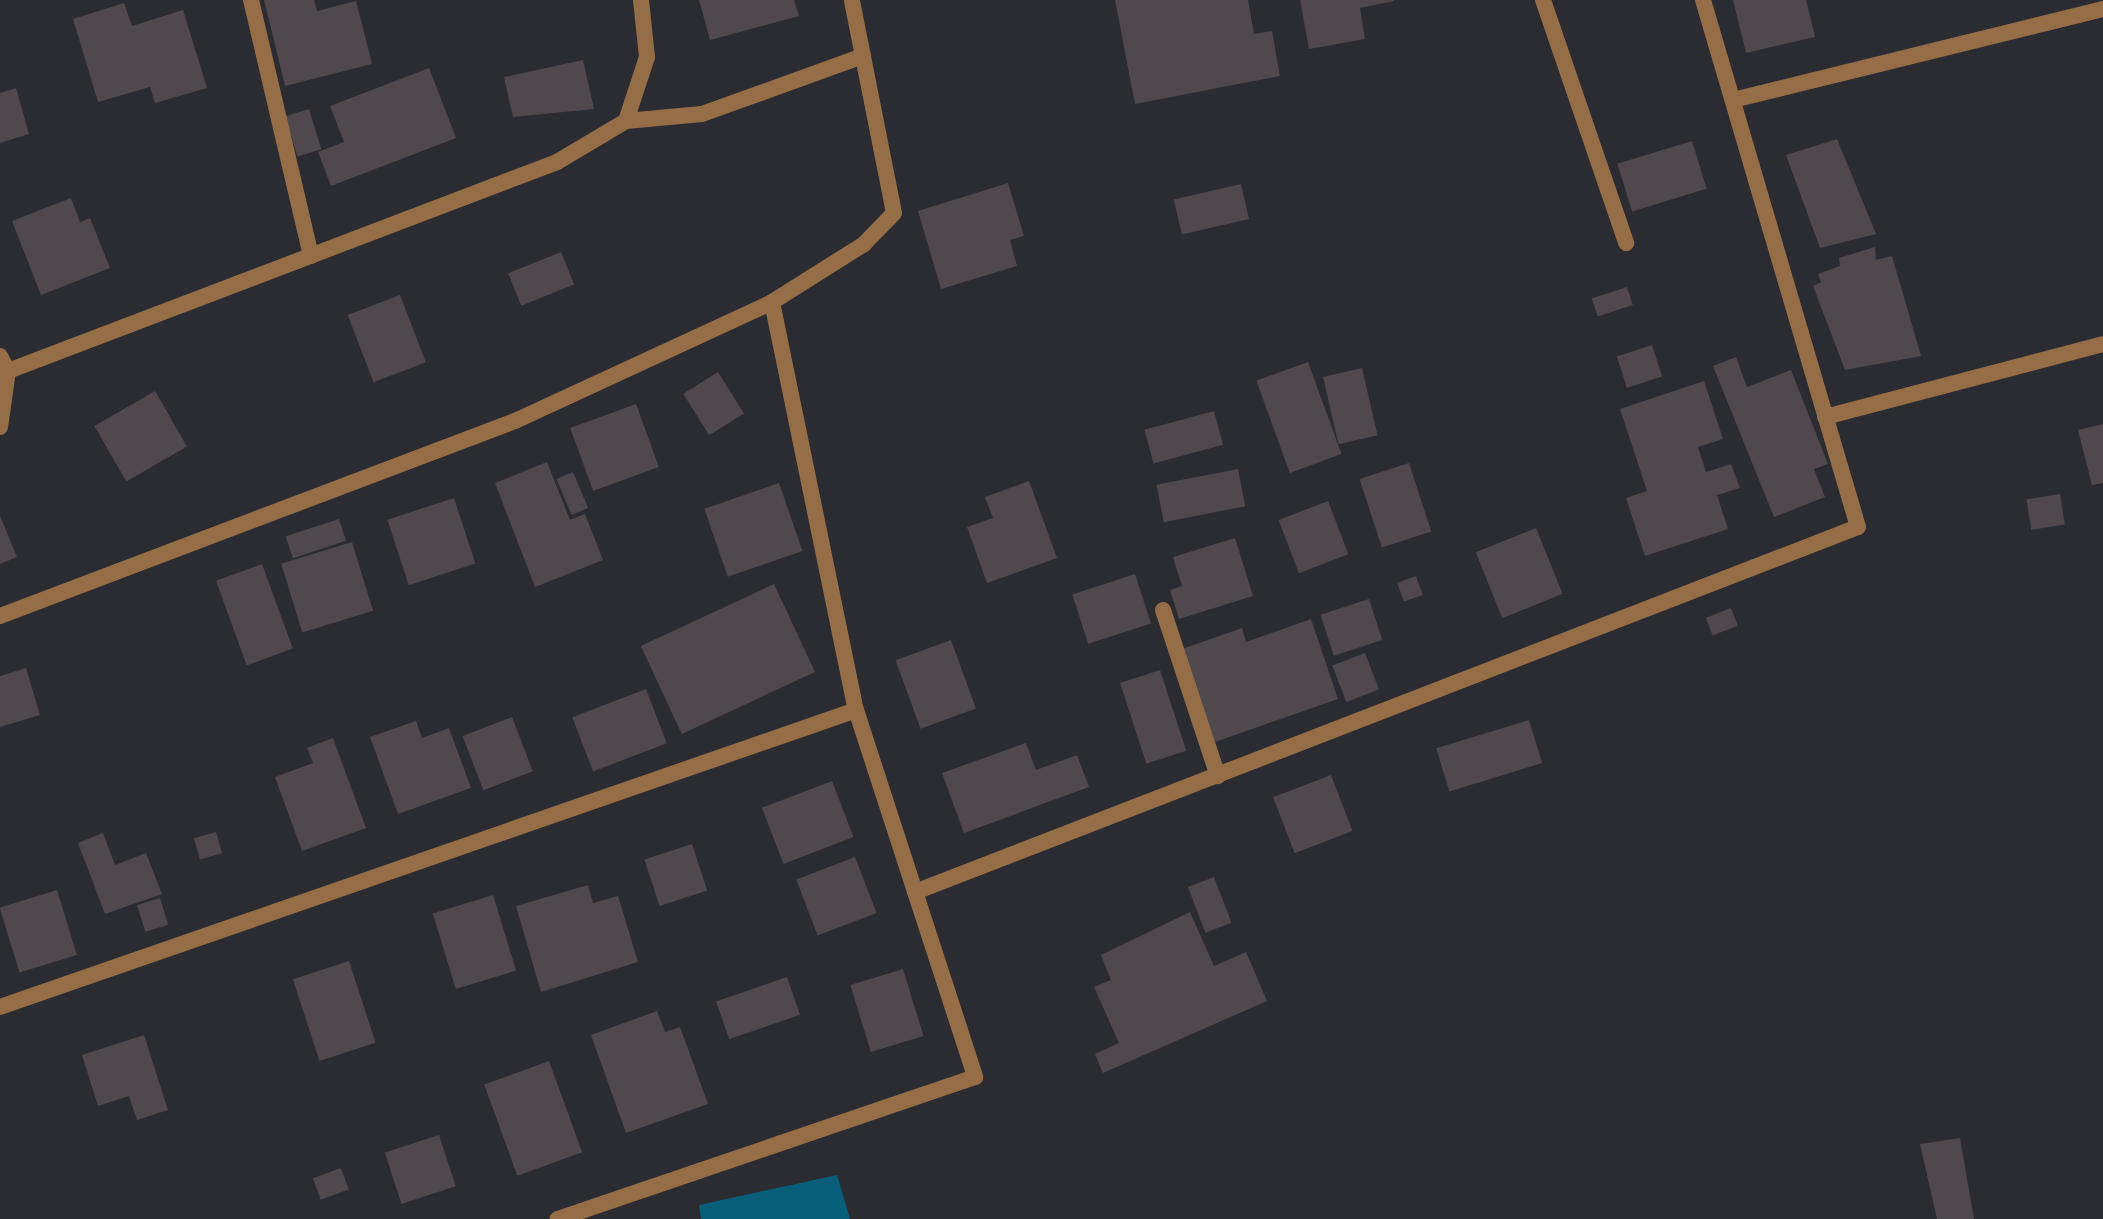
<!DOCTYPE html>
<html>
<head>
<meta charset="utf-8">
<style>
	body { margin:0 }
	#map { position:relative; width:2103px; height:1219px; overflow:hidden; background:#2b2b32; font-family:"Noto Serif",serif }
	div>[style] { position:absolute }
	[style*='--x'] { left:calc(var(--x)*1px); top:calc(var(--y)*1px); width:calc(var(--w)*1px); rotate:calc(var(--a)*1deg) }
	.water>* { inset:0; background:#065e79 }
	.building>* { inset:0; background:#4f484d; transform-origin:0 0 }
	.minor>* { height:16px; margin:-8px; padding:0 8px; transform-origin:8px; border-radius:8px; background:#956d46 }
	span { translate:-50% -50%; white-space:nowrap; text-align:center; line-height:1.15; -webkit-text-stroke:6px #2b2b32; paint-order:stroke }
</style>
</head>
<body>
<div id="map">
	<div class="water">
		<i style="clip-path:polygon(837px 1175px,850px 1219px,701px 1219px,699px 1205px)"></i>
	</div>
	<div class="building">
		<i style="clip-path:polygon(264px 0,314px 0,317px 11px,356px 1px,372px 64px,285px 86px)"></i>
		<i style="clip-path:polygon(699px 0,794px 0,799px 16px,710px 40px)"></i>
		<i style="clip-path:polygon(1115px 0,1248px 0,1254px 34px,1272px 31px,1280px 76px,1135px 104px)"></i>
		<i style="clip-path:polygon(1300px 0,1394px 0,1394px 1px,1360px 8px,1365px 39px,1309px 49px)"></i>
		<i style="clip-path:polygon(1733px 0,1806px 0,1815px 37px,1746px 53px)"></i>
		<i style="clip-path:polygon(124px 3px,132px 26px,183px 10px,207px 88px,155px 103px,150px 87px,98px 102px,73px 19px)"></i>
		<i style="clip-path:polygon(583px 60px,594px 109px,513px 117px,504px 77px)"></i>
		<i style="clip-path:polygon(429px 68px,456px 138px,331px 186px,318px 152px,344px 142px,330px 106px)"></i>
		<i style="clip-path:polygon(16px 88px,29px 134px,0 143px,0 93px)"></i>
		<i style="left:309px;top:109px;width:42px;height:25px;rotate:73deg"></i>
		<i style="clip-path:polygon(1837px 139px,1876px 234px,1820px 248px,1786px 155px)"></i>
		<i style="left:1692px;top:141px;width:50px;height:78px;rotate:73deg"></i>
		<i style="clip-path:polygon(1008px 183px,1024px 236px,1010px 240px,1017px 266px,941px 289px,918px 211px)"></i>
		<i style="left:1241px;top:184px;width:36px;height:69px;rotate:77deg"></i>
		<i style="clip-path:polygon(71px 198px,80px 222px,90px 218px,110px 268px,41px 295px,12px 221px)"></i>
		<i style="clip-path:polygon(1875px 247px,1876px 260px,1892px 256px,1921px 356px,1845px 370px,1813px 286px,1821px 282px,1818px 274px,1840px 266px,1839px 258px)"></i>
		<i style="left:561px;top:252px;width:35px;height:57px;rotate:68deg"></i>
		<i style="left:1627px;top:287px;width:19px;height:37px;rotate:72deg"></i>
		<i style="left:400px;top:295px;width:72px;height:56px;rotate:69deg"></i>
		<i style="left:1652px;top:345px;width:33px;height:37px;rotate:72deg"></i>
		<i style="clip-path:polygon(1736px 357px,1747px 387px,1791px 370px,1828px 464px,1814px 469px,1825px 497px,1774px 517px,1713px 366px)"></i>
		<i style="left:1308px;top:362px;width:98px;height:55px;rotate:70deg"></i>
		<i style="left:1362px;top:368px;width:69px;height:40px;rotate:77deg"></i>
		<i style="left:718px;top:372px;width:49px;height:41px;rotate:58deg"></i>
		<i style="clip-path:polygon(1704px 381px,1723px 439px,1698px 447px,1706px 472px,1731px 464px,1740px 488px,1717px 495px,1728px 529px,1645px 556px,1626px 498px,1647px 491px,1620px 409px)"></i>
		<i style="left:155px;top:391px;width:64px;height:70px;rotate:60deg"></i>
		<i style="left:636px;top:404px;width:67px;height:70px;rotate:70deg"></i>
		<i style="left:1214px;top:411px;width:35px;height:72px;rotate:75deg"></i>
		<i style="clip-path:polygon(2103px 424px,2103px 483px,2092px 485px,2078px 430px)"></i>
		<i style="clip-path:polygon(547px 462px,570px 520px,585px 514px,603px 560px,535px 587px,495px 483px)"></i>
		<i style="left:1409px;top:463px;width:72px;height:52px;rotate:72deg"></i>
		<i style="left:1238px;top:469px;width:38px;height:83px;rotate:79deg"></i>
		<i style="left:573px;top:472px;width:39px;height:18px;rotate:67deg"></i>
		<i style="clip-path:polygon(1029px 481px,1057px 558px,987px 583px,967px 527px,993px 518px,985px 497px)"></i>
		<i style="left:779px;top:483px;width:72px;height:79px;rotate:71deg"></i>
		<i style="left:2060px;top:494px;width:31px;height:34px;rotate:81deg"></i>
		<i style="left:454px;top:498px;width:69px;height:70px;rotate:72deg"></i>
		<i style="left:1328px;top:501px;width:57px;height:53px;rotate:69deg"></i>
		<i style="clip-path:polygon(0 516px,17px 557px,0 564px)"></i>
		<i style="left:339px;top:519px;width:23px;height:56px;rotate:72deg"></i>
		<i style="left:1536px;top:528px;width:71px;height:65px;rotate:68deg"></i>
		<i style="clip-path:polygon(1235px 538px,1253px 596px,1179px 619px,1170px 590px,1182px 586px,1173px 557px)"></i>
		<i style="left:352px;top:542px;width:72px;height:74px;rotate:73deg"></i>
		<i style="left:262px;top:564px;width:90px;height:49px;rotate:70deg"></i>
		<i style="left:1135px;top:574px;width:52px;height:66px;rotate:72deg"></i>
		<i style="left:1416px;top:576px;width:20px;height:20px;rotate:70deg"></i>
		<i style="left:774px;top:584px;width:97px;height:147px;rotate:65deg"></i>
		<i style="left:1369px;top:599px;width:43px;height:51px;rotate:72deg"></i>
		<i style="left:1731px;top:608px;width:19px;height:27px;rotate:69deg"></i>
		<i style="clip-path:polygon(1311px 619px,1338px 699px,1215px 742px,1182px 649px,1242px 628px,1246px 642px)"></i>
		<i style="left:951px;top:640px;width:73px;height:59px;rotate:70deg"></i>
		<i style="left:1365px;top:653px;width:39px;height:35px;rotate:69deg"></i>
		<i style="clip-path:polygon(26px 668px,40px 715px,0 727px,0 676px)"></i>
		<i style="left:1160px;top:670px;width:85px;height:42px;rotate:72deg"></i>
		<i style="left:646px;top:689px;width:58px;height:79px;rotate:69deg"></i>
		<i style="left:512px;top:717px;width:58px;height:53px;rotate:69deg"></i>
		<i style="left:1529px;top:720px;width:45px;height:97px;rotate:73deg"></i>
		<i style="clip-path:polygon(416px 721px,422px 738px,449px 728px,471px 788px,398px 814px,370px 737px)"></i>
		<i style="clip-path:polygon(333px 738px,366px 828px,302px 851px,275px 777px,313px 763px,307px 748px)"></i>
		<i style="clip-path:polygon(1026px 743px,1036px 770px,1077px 755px,1089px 787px,964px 833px,942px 773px)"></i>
		<i style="left:1331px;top:775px;width:60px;height:62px;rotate:69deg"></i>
		<i style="left:832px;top:781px;width:60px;height:75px;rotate:69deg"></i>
		<i style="left:216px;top:832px;width:22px;height:23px;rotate:74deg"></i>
		<i style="clip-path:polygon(103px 833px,115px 865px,146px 853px,162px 894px,105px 914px,78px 843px)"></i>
		<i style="left:692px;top:844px;width:49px;height:50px;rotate:72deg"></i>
		<i style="left:855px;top:857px;width:60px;height:63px;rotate:69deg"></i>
		<i style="left:1214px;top:877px;width:49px;height:28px;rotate:69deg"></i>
		<i style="clip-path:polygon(588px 885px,593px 903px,618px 896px,638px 962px,541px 992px,516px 906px)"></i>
		<i style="left:57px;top:890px;width:68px;height:60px;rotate:73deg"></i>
		<i style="left:493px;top:895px;width:79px;height:63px;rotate:73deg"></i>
		<i style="left:160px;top:898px;width:28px;height:24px;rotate:73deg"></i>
		<i style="clip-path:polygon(1190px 912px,1214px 966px,1246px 952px,1267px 1001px,1103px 1073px,1095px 1054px,1119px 1043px,1094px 987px,1111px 980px,1101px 955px)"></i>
		<i style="left:349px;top:961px;width:86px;height:59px;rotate:72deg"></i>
		<i style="left:903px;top:969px;width:70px;height:55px;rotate:73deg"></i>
		<i style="left:787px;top:977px;width:40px;height:75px;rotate:71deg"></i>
		<i style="clip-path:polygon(657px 1011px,665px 1032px,680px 1027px,708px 1104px,626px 1133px,591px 1035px)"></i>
		<i style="clip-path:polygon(144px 1035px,168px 1110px,137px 1120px,129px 1096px,98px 1106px,82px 1055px)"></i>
		<i style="left:549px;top:1061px;width:97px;height:69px;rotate:70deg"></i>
		<i style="left:439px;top:1135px;width:54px;height:57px;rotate:72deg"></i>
		<i style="clip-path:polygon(1960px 1138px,1974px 1219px,1937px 1219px,1920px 1144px)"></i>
		<i style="left:341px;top:1168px;width:23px;height:30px;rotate:70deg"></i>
	</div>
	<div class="minor">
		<i style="--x:251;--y:0;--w:263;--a:76.8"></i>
		<i style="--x:1543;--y:0;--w:257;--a:71.1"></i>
		<i style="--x:1733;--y:100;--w:381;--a:-13.8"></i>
		<i style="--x:626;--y:121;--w:76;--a:-5.3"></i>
		<i style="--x:702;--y:114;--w:171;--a:-19.8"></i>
		<i style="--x:772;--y:302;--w:109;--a:-32.2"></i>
		<i style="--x:864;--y:244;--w:43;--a:-45.9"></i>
		<i style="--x:894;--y:213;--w:217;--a:-101.2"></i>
		<i style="--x:0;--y:356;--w:17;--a:62"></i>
		<i style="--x:8;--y:371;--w:587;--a:-20.84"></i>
		<i style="--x:557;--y:162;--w:80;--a:-30.7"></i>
		<i style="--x:626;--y:121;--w:67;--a:-71.8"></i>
		<i style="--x:647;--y:57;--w:57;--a:-96"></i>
		<i style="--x:1825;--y:417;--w:287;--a:-14.7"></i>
		<i style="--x:0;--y:427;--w:57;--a:-81.9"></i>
		<i style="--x:1163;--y:610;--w:175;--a:71.7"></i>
		<i style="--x:0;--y:616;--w:551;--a:-20.74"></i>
		<i style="--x:515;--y:421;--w:283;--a:-24.8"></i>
		<i style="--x:772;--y:302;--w:417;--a:78.4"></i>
		<i style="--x:856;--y:710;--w:386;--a:72"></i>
		<i style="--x:975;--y:1077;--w:441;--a:161.2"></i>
		<i style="--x:915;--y:892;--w:1011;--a:-21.16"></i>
		<i style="--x:1858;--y:527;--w:549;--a:-106.39"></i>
		<i style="--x:0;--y:1007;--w:906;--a:-19.13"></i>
	</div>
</div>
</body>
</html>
